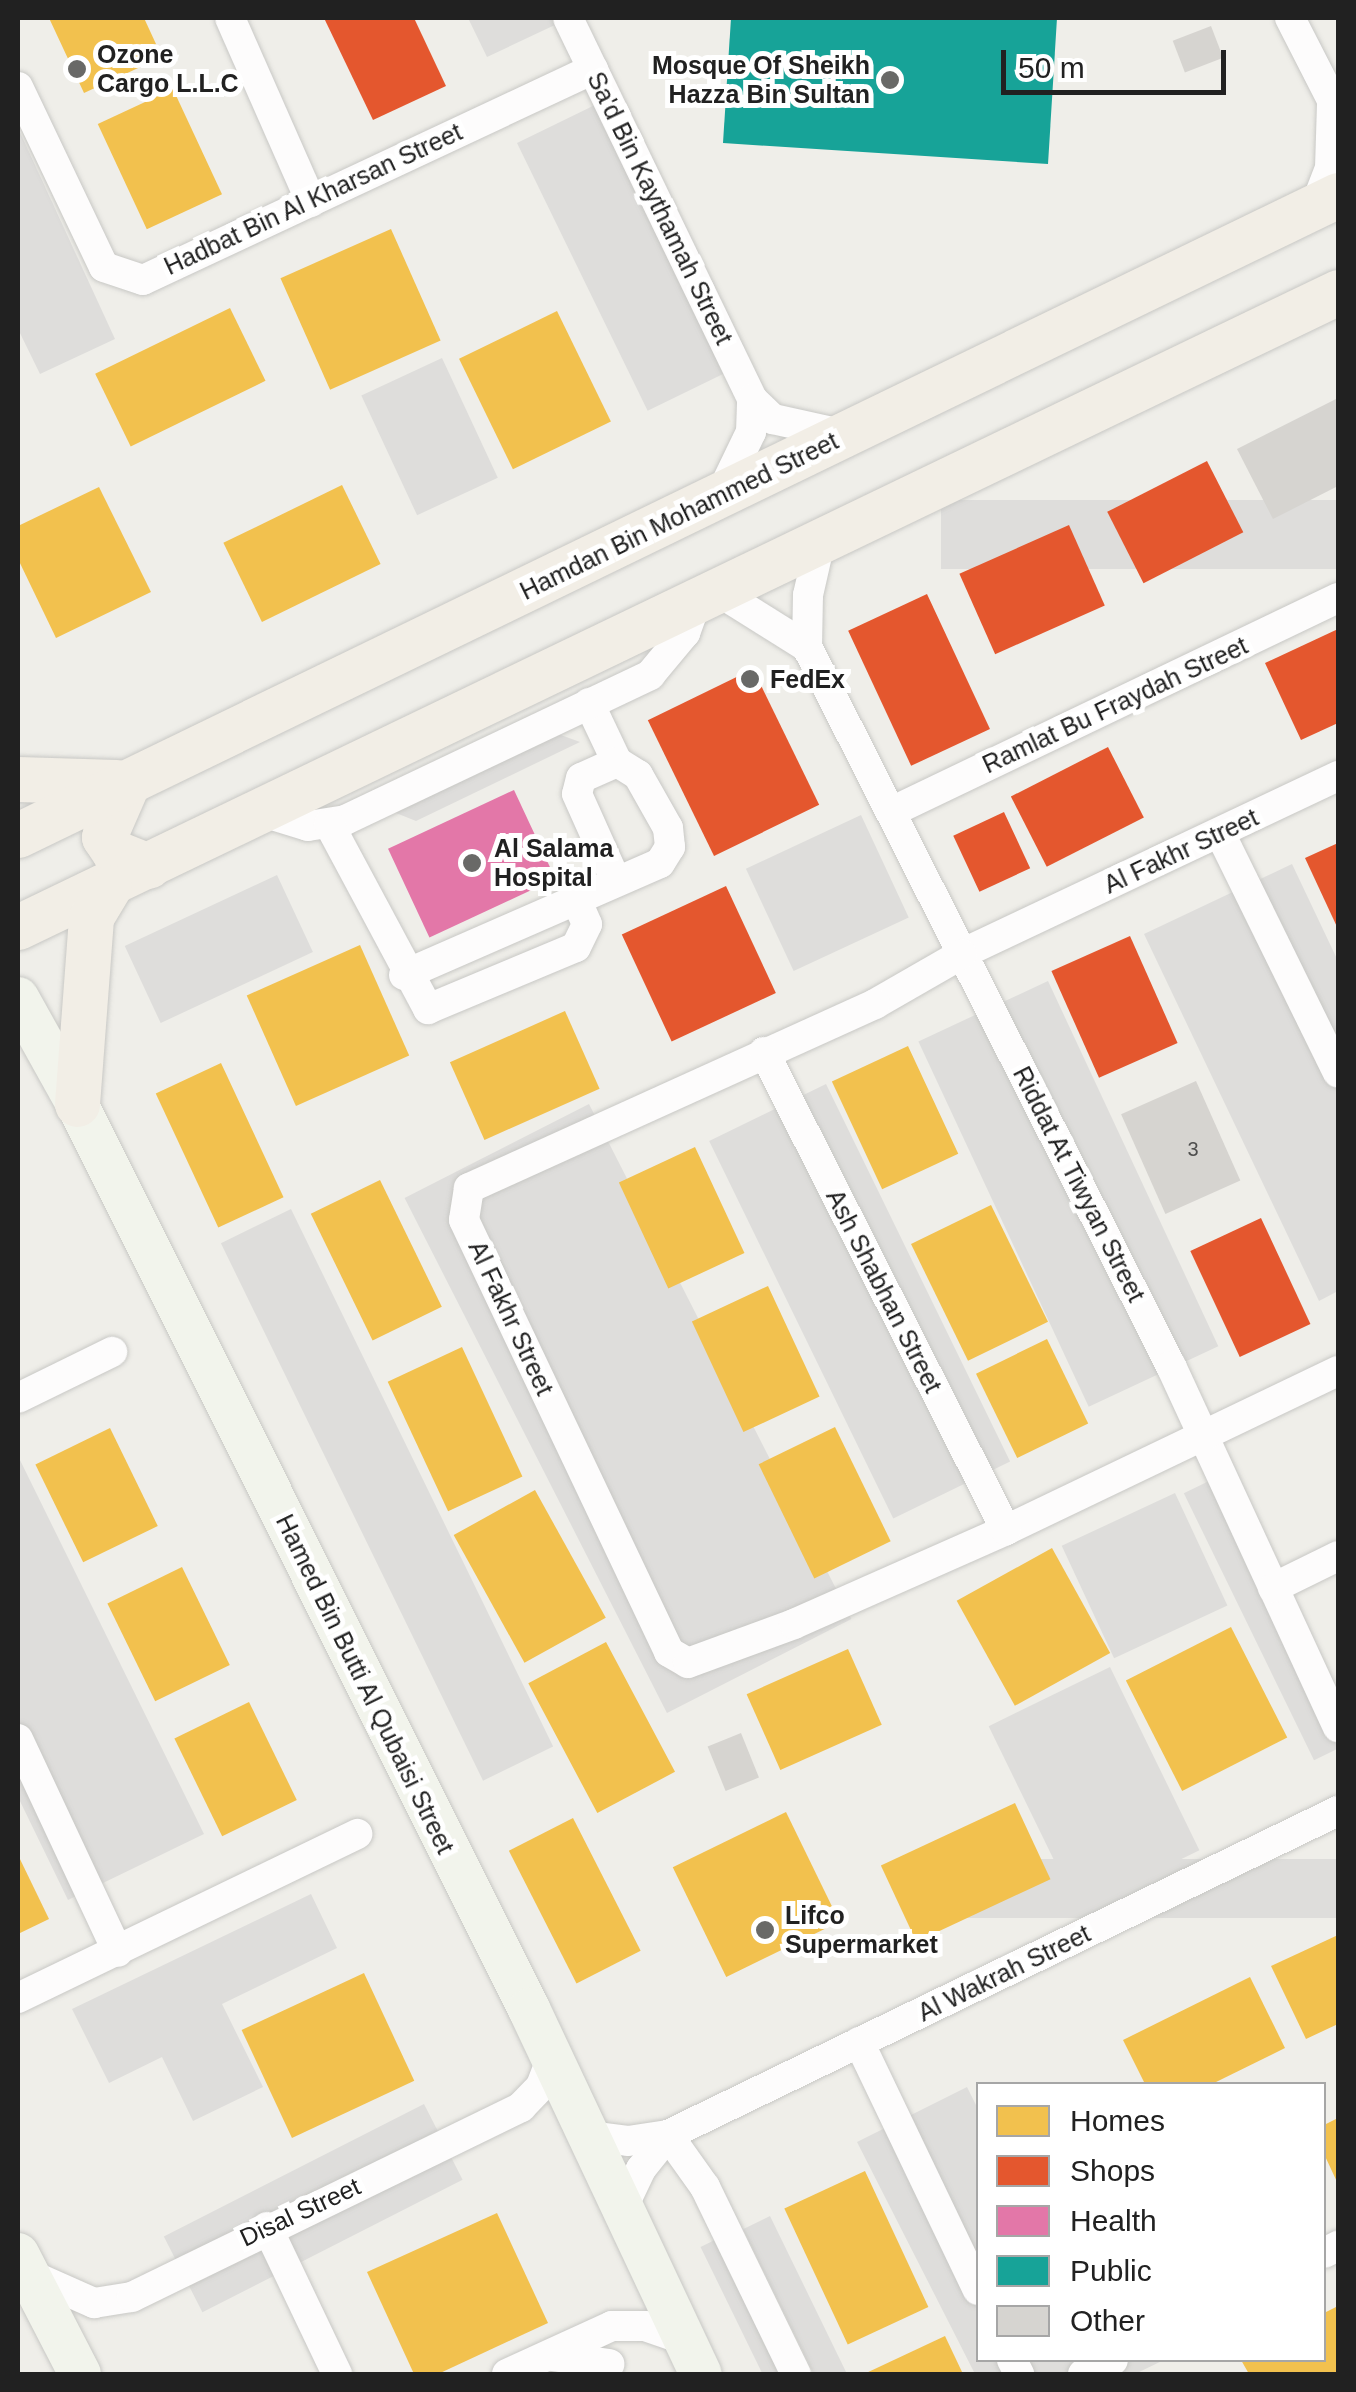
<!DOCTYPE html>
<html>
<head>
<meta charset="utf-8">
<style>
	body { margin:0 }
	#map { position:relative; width:1356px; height:2392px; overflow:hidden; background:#efeee9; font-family:Helvetica,sans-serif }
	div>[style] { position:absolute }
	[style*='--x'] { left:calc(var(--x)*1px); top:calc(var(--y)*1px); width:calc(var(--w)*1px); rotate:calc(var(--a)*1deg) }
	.residential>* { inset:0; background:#dedddb; transform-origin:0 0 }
	.homes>* { inset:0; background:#f2c14e; transform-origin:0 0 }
	.shops>* { inset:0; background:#e4572e; transform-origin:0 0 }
	.health>* { inset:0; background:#e377a8; transform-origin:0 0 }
	.public>* { inset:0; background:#17a398 }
	.building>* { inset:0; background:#d6d4d0; transform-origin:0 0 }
	.roads { filter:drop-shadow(0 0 2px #c8c8c5) drop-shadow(0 0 2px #c8c8c5) }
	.minor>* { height:30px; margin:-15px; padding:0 15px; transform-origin:15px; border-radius:15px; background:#fdfcfc }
	.secondary>* { height:42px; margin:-21px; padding:0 21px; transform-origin:21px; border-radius:21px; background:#f2f4ec }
	.primary>* { height:45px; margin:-22.5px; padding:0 22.5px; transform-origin:22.5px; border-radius:22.5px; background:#f2eee6 }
	.dots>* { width:28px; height:28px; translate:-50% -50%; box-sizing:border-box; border:5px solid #fff; border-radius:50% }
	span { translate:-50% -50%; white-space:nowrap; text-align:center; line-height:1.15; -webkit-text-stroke:10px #fff; paint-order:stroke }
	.number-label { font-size:20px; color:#4e4e4d }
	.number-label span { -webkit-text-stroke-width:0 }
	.poi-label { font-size:25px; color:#212121; font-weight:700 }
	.left { translate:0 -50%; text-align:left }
	.right { translate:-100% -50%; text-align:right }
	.street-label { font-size:25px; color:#212121 }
	.frame { position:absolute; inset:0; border:20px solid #212121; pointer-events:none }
	.legend { position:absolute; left:976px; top:2082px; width:350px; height:280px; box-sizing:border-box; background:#fff; border:2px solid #a6a6a6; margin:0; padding:12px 18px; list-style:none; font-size:30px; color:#212121 }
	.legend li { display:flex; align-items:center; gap:20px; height:50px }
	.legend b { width:50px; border:2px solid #a6a6a6 }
	.scale { position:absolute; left:1001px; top:50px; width:225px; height:45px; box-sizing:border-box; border:5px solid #212121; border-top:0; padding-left:12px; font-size:30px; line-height:35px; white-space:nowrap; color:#212121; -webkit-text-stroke:8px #fff; paint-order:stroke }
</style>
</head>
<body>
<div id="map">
	<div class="residential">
		<i style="clip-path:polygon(468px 18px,554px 18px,557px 24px,487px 57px)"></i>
		<i style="left:597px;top:104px;width:298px;height:89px;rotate:64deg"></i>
		<i style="clip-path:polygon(18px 128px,115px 339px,40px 374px,18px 329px)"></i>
		<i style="left:442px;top:358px;width:132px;height:89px;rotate:65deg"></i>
		<i style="left:1338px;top:500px;width:69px;height:397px;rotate:90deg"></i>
		<i style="clip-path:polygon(539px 727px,580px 742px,416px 821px,376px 805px)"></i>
		<i style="left:861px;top:815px;width:113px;height:127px;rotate:65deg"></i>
		<i style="clip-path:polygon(1292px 864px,1338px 961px,1338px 1291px,1319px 1301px,1144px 934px)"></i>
		<i style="left:277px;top:875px;width:85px;height:168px;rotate:65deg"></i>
		<i style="left:1048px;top:981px;width:403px;height:143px;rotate:65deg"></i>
		<i style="left:826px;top:1084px;width:420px;height:130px;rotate:64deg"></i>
		<i style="left:589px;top:1104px;width:578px;height:207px;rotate:63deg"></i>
		<i style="left:291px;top:1209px;width:598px;height:78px;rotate:64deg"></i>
		<i style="clip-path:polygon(18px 1456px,204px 1834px,68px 1900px,18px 1797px)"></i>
		<i style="left:1209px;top:1481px;width:297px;height:28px;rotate:64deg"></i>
		<i style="left:1175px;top:1493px;width:124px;height:125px;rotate:65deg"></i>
		<i style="left:1110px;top:1667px;width:204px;height:135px;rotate:64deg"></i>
		<i style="left:1338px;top:1859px;width:59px;height:417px;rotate:90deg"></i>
		<i style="clip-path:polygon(311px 1894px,337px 1948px,222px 2004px,263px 2087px,193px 2121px,162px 2057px,109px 2083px,72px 2009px)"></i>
		<i style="clip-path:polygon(967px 2087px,978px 2109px,978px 2360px,1164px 2360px,1135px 2374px,975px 2374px,857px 2142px)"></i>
		<i style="left:424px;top:2104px;width:85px;height:292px;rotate:63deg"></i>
		<i style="left:770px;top:2216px;width:176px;height:30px;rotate:64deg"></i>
		<i style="left:723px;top:2236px;width:153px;height:25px;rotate:64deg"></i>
	</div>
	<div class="homes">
		<i style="clip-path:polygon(49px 18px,144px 18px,162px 57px,84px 93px)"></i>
		<i style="left:173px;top:89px;width:116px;height:83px;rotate:65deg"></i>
		<i style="left:391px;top:229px;width:122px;height:121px;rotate:66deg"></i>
		<i style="left:230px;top:308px;width:81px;height:150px;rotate:64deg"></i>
		<i style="left:557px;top:311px;width:123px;height:109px;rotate:64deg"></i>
		<i style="left:342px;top:485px;width:88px;height:132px;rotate:64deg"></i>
		<i style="clip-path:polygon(99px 487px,151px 592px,56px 638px,18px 559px,18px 526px)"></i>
		<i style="left:360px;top:945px;width:121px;height:124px;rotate:66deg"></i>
		<i style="left:565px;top:1011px;width:85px;height:126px;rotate:66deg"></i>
		<i style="left:908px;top:1046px;width:119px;height:84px;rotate:65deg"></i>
		<i style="left:221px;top:1063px;width:148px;height:72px;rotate:65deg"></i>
		<i style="left:695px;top:1147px;width:117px;height:84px;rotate:65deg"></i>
		<i style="left:380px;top:1180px;width:141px;height:77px;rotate:64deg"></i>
		<i style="left:991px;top:1205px;width:130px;height:89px;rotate:64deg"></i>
		<i style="left:768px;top:1286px;width:122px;height:84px;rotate:65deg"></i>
		<i style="left:1047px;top:1339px;width:94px;height:79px;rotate:64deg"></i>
		<i style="left:462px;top:1347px;width:143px;height:82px;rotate:65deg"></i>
		<i style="left:835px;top:1427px;width:127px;height:85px;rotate:64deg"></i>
		<i style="left:110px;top:1428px;width:109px;height:83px;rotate:64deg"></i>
		<i style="left:535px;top:1490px;width:146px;height:93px;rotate:61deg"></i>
		<i style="left:1052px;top:1548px;width:120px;height:109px;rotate:61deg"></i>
		<i style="left:182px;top:1567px;width:109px;height:83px;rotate:64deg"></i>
		<i style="left:1231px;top:1627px;width:124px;height:118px;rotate:63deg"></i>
		<i style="left:606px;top:1642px;width:147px;height:88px;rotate:62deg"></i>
		<i style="left:848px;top:1649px;width:83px;height:111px;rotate:66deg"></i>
		<i style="left:249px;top:1702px;width:109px;height:83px;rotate:64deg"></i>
		<i style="left:1015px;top:1803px;width:84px;height:148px;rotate:65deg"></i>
		<i style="left:786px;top:1812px;width:122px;height:126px;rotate:64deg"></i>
		<i style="left:573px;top:1818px;width:149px;height:72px;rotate:63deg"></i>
		<i style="clip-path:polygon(18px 1855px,49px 1919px,18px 1934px)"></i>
		<i style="clip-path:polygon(1338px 1935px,1338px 2024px,1306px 2039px,1271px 1966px)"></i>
		<i style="left:364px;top:1973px;width:119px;height:135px;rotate:65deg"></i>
		<i style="clip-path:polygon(1250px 1977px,1285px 2048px,1212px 2084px,1145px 2084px,1123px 2040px)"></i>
		<i style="clip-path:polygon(1338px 2118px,1338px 2184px,1324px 2154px,1324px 2125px)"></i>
		<i style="left:865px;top:2171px;width:150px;height:89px;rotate:65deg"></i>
		<i style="clip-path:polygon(497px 2213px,548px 2323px,438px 2374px,414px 2374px,367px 2272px)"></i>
		<i style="clip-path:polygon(1338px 2306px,1338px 2374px,1249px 2374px,1241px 2360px,1324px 2360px,1324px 2313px)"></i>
		<i style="clip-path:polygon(945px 2336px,963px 2374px,864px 2374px)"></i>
	</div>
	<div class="shops">
		<i style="clip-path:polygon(324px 18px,414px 18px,446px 86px,373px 120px)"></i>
		<i style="left:1207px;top:461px;width:80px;height:112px;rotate:63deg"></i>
		<i style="left:1069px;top:525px;width:88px;height:120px;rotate:66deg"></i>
		<i style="left:927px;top:594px;width:149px;height:87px;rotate:65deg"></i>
		<i style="clip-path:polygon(1338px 629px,1338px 723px,1301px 740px,1265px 663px)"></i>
		<i style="left:753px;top:669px;width:151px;height:117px;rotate:64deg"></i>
		<i style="left:1108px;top:747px;width:79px;height:109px;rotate:63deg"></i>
		<i style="left:1004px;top:812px;width:62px;height:56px;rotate:65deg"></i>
		<i style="clip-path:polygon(1338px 843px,1338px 929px,1305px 858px)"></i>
		<i style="left:726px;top:886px;width:118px;height:115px;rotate:65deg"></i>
		<i style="left:1130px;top:936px;width:117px;height:86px;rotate:66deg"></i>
		<i style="left:1261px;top:1218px;width:117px;height:78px;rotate:65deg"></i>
	</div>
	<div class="health">
		<i style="left:514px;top:790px;width:98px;height:139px;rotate:65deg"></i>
	</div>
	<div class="public">
		<i style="clip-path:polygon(731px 18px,1057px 18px,1048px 164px,723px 143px)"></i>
	</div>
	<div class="building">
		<i style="left:1211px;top:26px;width:34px;height:41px;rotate:69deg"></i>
		<i style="clip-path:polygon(1338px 398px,1338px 486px,1273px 519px,1237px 449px)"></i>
		<i style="left:1196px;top:1081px;width:109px;height:82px;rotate:66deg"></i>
		<i style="left:741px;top:1733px;width:48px;height:36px;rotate:68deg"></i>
	</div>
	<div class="roads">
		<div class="minor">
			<i style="--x:230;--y:18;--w:201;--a:66.2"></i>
			<i style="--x:568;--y:18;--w:423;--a:64.2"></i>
			<i style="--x:752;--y:399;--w:29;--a:44"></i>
			<i style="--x:773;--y:419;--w:74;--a:12.5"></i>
			<i style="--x:1290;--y:18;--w:106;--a:62.9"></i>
			<i style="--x:18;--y:87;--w:199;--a:64.5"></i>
			<i style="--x:104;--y:267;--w:41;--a:18.4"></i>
			<i style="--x:143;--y:280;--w:497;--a:-25.1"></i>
			<i style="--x:1315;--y:207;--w:42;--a:-69"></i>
			<i style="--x:1330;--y:168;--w:65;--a:-88.2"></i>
			<i style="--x:721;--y:494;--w:69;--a:-64.2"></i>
			<i style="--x:751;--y:432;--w:33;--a:-88"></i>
			<i style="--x:716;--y:590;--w:107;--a:32.1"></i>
			<i style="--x:807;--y:647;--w:806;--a:63.15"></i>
			<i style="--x:1171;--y:1366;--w:398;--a:65.2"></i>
			<i style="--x:807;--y:647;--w:52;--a:-88.9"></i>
			<i style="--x:808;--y:595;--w:54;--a:-77.2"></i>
			<i style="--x:589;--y:703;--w:65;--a:64.6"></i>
			<i style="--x:1338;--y:776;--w:416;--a:154.7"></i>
			<i style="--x:962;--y:954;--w:100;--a:150.1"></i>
			<i style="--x:875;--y:1004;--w:446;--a:155.6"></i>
			<i style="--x:469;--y:1188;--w:32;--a:99"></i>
			<i style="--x:464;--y:1220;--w:478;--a:64.6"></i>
			<i style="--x:669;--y:1652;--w:22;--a:30"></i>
			<i style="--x:688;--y:1663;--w:113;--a:-20.2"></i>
			<i style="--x:794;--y:1624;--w:232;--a:-23.9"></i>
			<i style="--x:1006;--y:1530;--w:368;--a:-25.6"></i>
			<i style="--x:259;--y:811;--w:51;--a:17"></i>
			<i style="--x:308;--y:826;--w:37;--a:-9"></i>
			<i style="--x:345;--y:820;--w:338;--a:-25.4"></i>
			<i style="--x:650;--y:675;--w:55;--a:-50.2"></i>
			<i style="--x:685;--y:633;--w:37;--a:-70"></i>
			<i style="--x:891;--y:812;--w:496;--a:-25.6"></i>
			<i style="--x:329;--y:824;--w:210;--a:61.8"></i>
			<i style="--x:428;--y:1009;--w:160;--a:-22.7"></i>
			<i style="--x:576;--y:947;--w:25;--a:-64"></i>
			<i style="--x:587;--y:924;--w:27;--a:-114"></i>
			<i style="--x:1220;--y:833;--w:267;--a:63.8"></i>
			<i style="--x:404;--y:975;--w:279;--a:-23.6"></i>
			<i style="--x:660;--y:863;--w:19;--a:-58"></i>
			<i style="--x:670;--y:847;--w:19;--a:-96"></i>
			<i style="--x:668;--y:828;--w:61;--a:-119.5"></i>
			<i style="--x:638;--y:775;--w:25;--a:-148"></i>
			<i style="--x:617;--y:762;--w:39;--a:156"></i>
			<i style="--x:581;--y:778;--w:16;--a:104"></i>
			<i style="--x:577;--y:794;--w:95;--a:65.9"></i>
			<i style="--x:764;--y:1052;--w:536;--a:63.15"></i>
			<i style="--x:18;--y:1398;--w:105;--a:-26.1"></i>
			<i style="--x:1273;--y:1588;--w:72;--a:-26.2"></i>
			<i style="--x:18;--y:1739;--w:235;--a:64.9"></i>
			<i style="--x:18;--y:1998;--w:377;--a:-25.8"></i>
			<i style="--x:859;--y:2042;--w:275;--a:64.4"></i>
			<i style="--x:668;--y:2135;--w:64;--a:54.6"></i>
			<i style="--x:705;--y:2187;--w:208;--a:64.1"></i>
			<i style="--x:588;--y:2136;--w:40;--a:7.1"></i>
			<i style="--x:628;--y:2141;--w:40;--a:-8.5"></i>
			<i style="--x:668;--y:2135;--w:744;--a:-25.81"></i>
			<i style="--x:622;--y:2209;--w:44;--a:-64.6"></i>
			<i style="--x:641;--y:2169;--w:43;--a:-51.5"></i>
			<i style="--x:267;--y:2227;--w:163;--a:64.5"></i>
			<i style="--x:1324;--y:2253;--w:16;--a:-27"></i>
			<i style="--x:24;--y:2272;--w:77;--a:23.9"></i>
			<i style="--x:94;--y:2303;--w:38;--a:-9"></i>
			<i style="--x:132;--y:2297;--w:433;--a:-26"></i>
			<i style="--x:521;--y:2107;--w:29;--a:-46"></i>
			<i style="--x:541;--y:2086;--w:30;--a:-69"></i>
			<i style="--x:552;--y:2356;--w:58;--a:8"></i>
			<i style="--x:1012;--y:2360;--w:16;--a:63"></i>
			<i style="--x:507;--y:2374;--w:115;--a:-24.6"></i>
			<i style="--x:612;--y:2326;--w:33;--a:0"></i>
			<i style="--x:645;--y:2326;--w:40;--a:18.9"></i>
			<i style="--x:1083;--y:2374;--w:33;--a:-25"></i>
		</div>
		<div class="secondary">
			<i style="--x:18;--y:998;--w:121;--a:60.9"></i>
			<i style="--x:77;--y:1104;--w:1012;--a:63.46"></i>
			<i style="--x:529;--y:2009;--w:403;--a:64.8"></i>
			<i style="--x:18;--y:2254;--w:135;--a:62.7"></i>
		</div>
		<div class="primary">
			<i style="--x:18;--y:779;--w:98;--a:1.8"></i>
			<i style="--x:128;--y:782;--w:60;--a:113.6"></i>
			<i style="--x:104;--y:837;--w:18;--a:56"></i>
			<i style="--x:114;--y:852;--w:37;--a:22"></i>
			<i style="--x:18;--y:835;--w:1467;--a:-25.87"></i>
			<i style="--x:18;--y:927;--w:1465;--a:-25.69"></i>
			<i style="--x:77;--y:1104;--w:188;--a:-85.7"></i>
			<i style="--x:91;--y:917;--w:35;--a:-59"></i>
		</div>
	</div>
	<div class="dots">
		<i style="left:77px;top:69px;background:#696967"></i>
		<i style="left:890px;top:80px;background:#696967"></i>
		<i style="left:750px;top:679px;background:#696967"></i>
		<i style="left:472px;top:863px;background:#696967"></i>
		<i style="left:765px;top:1930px;background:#696967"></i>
	</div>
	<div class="number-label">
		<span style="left:1193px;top:1149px">3</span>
	</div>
	<div class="poi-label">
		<span class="left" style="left:97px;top:69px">Ozone<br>Cargo L.L.C</span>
		<span class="right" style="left:870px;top:80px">Mosque Of Sheikh<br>Hazza Bin Sultan</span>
		<span class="left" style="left:770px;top:679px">FedEx</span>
		<span class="left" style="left:494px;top:863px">Al Salama<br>Hospital</span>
		<span class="left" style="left:785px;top:1930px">Lifco<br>Supermarket</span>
	</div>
	<div class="street-label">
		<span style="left:313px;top:199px;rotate:-25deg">Hadbat Bin Al Kharsan Street</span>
		<span style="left:660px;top:208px;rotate:64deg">Sa'd Bin Kaythamah Street</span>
		<span style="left:679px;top:516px;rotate:-26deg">Hamdan Bin Mohammed Street</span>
		<span style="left:1115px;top:705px;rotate:-25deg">Ramlat Bu Fraydah Street</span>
		<span style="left:1181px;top:851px;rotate:-25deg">Al Fakhr Street</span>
		<span style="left:1079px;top:1184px;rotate:63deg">Riddat At Tiwyan Street</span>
		<span style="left:884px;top:1291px;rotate:63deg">Ash Shabhan Street</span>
		<span style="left:511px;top:1318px;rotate:65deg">Al Fakhr Street</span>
		<span style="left:365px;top:1684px;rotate:64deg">Hamed Bin Butti Al Qubaisi Street</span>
		<span style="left:1004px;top:1973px;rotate:-26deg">Al Wakrah Street</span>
		<span style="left:300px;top:2212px;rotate:-25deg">Disal Street</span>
	</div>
	<div class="frame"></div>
	<ul class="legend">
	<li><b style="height:28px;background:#f2c14e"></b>Homes</li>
	<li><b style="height:28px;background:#e4572e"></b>Shops</li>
	<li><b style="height:28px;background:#e377a8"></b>Health</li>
	<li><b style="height:28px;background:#17a398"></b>Public</li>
	<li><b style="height:28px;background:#d6d4d0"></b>Other</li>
	</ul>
	<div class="scale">50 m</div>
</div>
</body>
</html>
